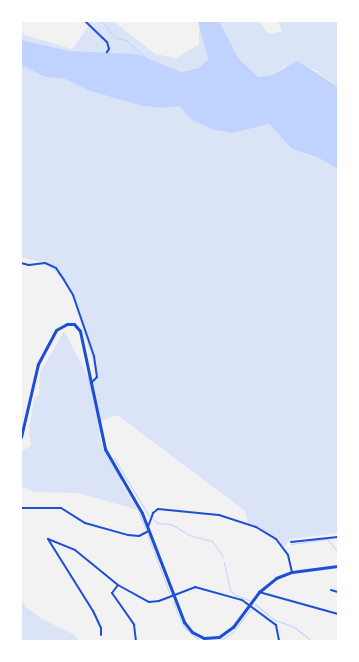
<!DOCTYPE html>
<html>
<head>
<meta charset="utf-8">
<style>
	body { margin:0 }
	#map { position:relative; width:359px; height:662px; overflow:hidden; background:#f2f2f2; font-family:Jost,sans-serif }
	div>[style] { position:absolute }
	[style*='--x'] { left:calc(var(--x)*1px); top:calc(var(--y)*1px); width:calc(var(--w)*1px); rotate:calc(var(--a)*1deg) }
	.green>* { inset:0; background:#dbe4f7 }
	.water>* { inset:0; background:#bfd3fe }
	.stream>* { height:1px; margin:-0.5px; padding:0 0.5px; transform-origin:0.5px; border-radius:0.5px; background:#bfd3fe }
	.minor>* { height:2px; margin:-1px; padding:0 1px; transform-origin:1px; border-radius:1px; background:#1d4ed8 }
	.primary>* { height:3px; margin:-1.5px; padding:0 1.5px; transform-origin:1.5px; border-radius:1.5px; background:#1d4ed8 }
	span { translate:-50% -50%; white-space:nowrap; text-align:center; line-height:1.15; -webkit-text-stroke:4px #fff; paint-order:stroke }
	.frame { position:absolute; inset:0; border:22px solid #fff; pointer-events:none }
</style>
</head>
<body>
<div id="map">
	<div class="green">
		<i style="clip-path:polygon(85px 21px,113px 21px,155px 54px,176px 58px,199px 45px,199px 23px,208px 59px,199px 68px,180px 72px,137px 54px,70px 51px,21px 40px,21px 31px,25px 35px,72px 49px,90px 24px)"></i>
		<i style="clip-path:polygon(219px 21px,258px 21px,269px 34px,282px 31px,278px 21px,338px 21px,338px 87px,313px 69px,284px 67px,272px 75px,258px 77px,239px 59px)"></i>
		<i style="clip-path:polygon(21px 65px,45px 77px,65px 79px,90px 91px,142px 106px,166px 108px,179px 106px,193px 120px,233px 133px,269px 124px,292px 149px,317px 157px,338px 169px,338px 533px,290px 539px,284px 547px,266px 532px,248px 524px,245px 511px,117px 415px,98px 422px,101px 442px,107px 458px,138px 510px,78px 493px,34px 492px,21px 486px,21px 451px,31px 446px,29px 427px,35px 397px,39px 394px,40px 373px,64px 331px,91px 382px,97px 377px,73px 295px,64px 280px,45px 263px,21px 257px)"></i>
		<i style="clip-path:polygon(21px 598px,26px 607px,42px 619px,73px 634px,80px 641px,21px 641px)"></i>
	</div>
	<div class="water">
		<i style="clip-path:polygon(198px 21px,219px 21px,239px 59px,258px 77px,272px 75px,298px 61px,338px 87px,338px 169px,317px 157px,292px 149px,269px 124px,233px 133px,215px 130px,192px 120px,179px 106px,166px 108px,142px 106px,90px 91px,65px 79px,45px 77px,21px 65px,21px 40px,70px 51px,137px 54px,181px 72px,199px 68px,208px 59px)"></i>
	</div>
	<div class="stream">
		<i style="--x:102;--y:21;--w:21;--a:53"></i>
		<i style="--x:115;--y:38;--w:11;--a:10"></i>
		<i style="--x:126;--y:40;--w:25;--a:42"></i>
		<i style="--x:88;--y:377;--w:17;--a:77"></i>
		<i style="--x:98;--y:422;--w:37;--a:76"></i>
		<i style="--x:107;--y:458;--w:27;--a:57"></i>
		<i style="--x:114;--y:458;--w:68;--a:58.9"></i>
		<i style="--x:139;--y:513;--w:18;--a:68"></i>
		<i style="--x:152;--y:518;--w:7;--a:45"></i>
		<i style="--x:157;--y:523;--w:14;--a:4"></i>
		<i style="--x:171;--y:524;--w:21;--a:31"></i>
		<i style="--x:189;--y:535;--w:24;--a:15"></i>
		<i style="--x:212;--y:541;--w:19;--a:55"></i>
		<i style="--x:148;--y:535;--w:15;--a:70"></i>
		<i style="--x:291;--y:544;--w:36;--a:-8"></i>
		<i style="--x:327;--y:539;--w:17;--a:50"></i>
		<i style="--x:154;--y:552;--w:46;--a:69.6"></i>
		<i style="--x:224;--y:562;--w:29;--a:78"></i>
		<i style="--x:230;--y:590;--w:7;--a:45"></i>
		<i style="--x:235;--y:595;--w:15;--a:20"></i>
		<i style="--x:173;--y:602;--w:26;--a:67"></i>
		<i style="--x:183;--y:626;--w:23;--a:41"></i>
		<i style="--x:255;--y:604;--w:26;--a:39"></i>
		<i style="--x:275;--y:620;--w:20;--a:20"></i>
		<i style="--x:294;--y:627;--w:23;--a:38"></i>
		<i style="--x:219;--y:641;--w:15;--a:-32"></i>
		<i style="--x:232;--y:633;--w:31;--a:-52"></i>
	</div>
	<div class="minor">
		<i style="--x:85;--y:21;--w:30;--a:44"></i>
		<i style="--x:107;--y:42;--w:7;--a:74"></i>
		<i style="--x:109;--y:49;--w:4;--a:124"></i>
		<i style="--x:21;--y:263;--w:8;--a:14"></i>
		<i style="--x:29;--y:265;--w:16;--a:-7"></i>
		<i style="--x:45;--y:263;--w:12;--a:24"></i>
		<i style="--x:56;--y:268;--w:14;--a:56"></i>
		<i style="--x:64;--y:280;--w:17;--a:59"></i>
		<i style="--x:73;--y:295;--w:65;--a:71"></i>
		<i style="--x:94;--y:356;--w:21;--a:82"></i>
		<i style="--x:97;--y:377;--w:7;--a:135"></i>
		<i style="--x:21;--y:508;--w:40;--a:0"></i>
		<i style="--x:61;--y:508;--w:28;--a:32"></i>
		<i style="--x:85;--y:523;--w:45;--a:15.6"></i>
		<i style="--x:128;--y:535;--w:11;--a:5"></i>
		<i style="--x:139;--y:536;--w:11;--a:-27"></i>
		<i style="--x:148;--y:527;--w:15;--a:-70"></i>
		<i style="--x:153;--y:513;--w:6;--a:-39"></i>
		<i style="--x:158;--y:509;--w:61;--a:5.6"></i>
		<i style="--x:219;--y:515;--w:39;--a:18"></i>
		<i style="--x:256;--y:527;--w:23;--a:31"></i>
		<i style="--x:276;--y:539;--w:20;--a:53"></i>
		<i style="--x:288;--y:555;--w:17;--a:77"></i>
		<i style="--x:291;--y:542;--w:47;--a:-6.1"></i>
		<i style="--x:118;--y:585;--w:10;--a:127"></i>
		<i style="--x:112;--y:593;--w:39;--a:55"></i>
		<i style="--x:134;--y:625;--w:16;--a:83"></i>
		<i style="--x:331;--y:590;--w:7;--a:16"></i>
		<i style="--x:259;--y:592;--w:82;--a:15.6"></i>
		<i style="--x:101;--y:635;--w:7;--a:-90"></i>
		<i style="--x:101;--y:628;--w:19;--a:-115"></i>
		<i style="--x:93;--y:611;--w:85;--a:-122"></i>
		<i style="--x:48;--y:539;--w:29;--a:22"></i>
		<i style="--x:75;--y:550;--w:55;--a:39.1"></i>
		<i style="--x:118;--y:585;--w:35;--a:29"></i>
		<i style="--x:149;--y:602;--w:10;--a:-6"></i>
		<i style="--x:159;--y:601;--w:39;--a:-21"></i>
		<i style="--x:195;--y:587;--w:49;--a:15.5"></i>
		<i style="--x:242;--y:600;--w:42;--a:36.3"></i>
		<i style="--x:276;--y:625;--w:16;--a:79"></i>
	</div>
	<div class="primary">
		<i style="--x:21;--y:437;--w:75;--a:-76.9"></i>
		<i style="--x:38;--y:364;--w:38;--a:-62"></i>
		<i style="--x:56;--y:330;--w:13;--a:-29"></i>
		<i style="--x:67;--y:324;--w:7;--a:0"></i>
		<i style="--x:74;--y:324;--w:9;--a:49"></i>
		<i style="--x:80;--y:331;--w:121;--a:78"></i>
		<i style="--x:105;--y:449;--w:74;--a:60"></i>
		<i style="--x:142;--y:513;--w:117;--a:68.9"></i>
		<i style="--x:184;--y:622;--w:13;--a:51"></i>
		<i style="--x:192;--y:632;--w:13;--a:27"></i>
		<i style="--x:204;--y:638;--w:15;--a:-4"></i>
		<i style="--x:219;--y:637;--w:17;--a:-36"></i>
		<i style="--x:233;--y:627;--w:44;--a:-53.4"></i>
		<i style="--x:259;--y:592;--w:22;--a:-39"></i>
		<i style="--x:276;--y:578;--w:17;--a:-21"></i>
		<i style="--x:292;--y:572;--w:46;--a:-7.4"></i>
	</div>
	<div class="frame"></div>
</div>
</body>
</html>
